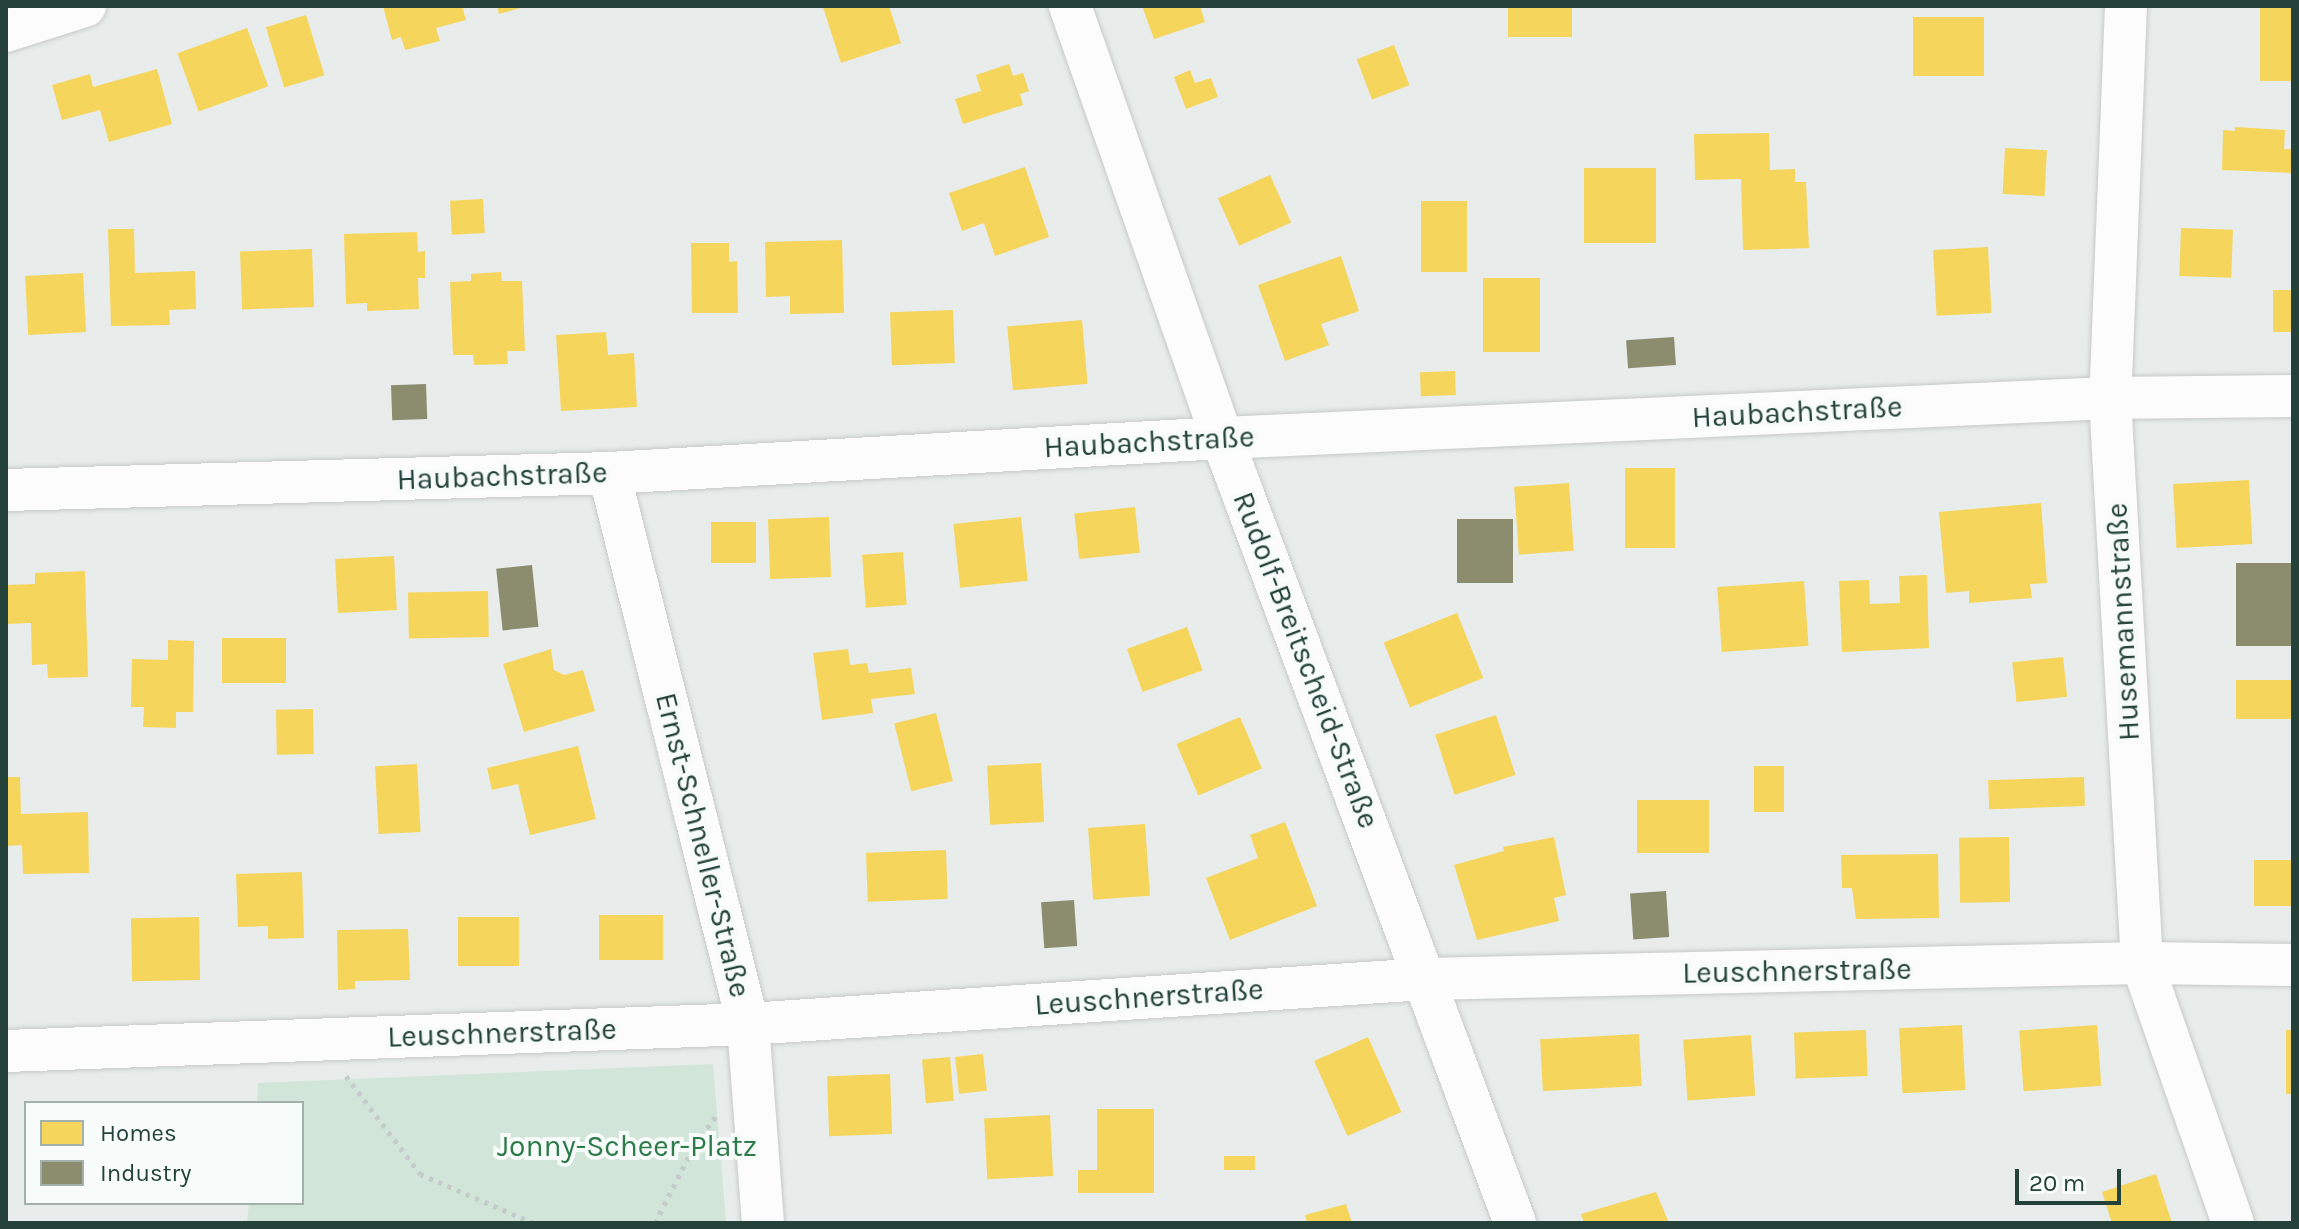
<!DOCTYPE html>
<html>
<head>
<meta charset="utf-8">
<style>
	body { margin:0 }
	#map { position:relative; width:2299px; height:1229px; overflow:hidden; background:#e8edeb; font-family:Karla,sans-serif }
	div>[style] { position:absolute }
	[style*='--x'] { left:calc(var(--x)*1px); top:calc(var(--y)*1px); width:calc(var(--w)*1px); rotate:calc(var(--a)*1deg) }
	.green>* { inset:0; background:#d1e6d8 }
	.homes>* { inset:0; background:#f6d55c; transform-origin:0 0 }
	.industry>* { inset:0; background:#8c8c6e; transform-origin:0 0 }
	.path>* { height:5px; margin-top:-2.5px; transform-origin:0; background:repeating-linear-gradient(90deg,#c3ccca 0 4px,transparent 0 10px) }
	.roads { filter:drop-shadow(0 0 2px #c5cac8) drop-shadow(0 0 2px #c5cac8) }
	.minor>* { height:42px; margin:-21px; padding:0 21px; transform-origin:21px; border-radius:21px; background:#fcfcfc }
	span { translate:-50% -50%; white-space:nowrap; text-align:center; line-height:1.15; -webkit-text-stroke:8px #f7fbf9; paint-order:stroke }
	.street-label { font-size:30px; color:#24423a }
	.park-label { font-size:30px; color:#2d7a4b }
	.frame { position:absolute; inset:0; border:8px solid #24423a; pointer-events:none }
	.legend { position:absolute; left:24px; top:1101px; width:280px; height:104px; box-sizing:border-box; background:#f7fbf9; border:2px solid #a3b1ad; margin:0; padding:10px 14px; list-style:none; font-size:24px; color:#24423a }
	.legend li { display:flex; align-items:center; gap:16px; height:40px }
	.legend b { width:40px; border:2px solid #a3b1ad }
	.scale { position:absolute; left:2015px; top:1169px; width:106px; height:36px; box-sizing:border-box; border:4px solid #24423a; border-top:0; padding-left:10px; font-size:24px; line-height:28px; white-space:nowrap; color:#24423a; -webkit-text-stroke:6px #f7fbf9; paint-order:stroke }
</style>
</head>
<body>
<div id="map">
	<div class="green">
		<i style="clip-path:polygon(713px 1064px,726px 1223px,247px 1223px,249px 1203px,302px 1203px,302px 1103px,257px 1103px,258px 1083px)"></i>
	</div>
	<div class="homes">
		<i style="clip-path:polygon(383px 6px,462px 6px,466px 20px,436px 28px,440px 41px,405px 50px,401px 37px,392px 40px)"></i>
		<i style="clip-path:polygon(497px 6px,524px 6px,524px 7px,499px 14px)"></i>
		<i style="clip-path:polygon(889px 6px,901px 43px,841px 63px,823px 7px)"></i>
		<i style="clip-path:polygon(1142px 6px,1200px 6px,1205px 22px,1154px 39px)"></i>
		<i style="left:1508px;top:6px;width:64px;height:31px"></i>
		<i style="left:2260px;top:6px;width:33px;height:75px"></i>
		<i style="left:306px;top:15px;width:63px;height:42px;rotate:73deg"></i>
		<i style="left:1913px;top:17px;width:71px;height:59px"></i>
		<i style="left:247px;top:28px;width:62px;height:74px;rotate:70deg"></i>
		<i style="left:1394px;top:45px;width:43px;height:40px;rotate:69deg"></i>
		<i style="clip-path:polygon(1009px 64px,1013px 76px,1023px 73px,1029px 91px,1020px 94px,1023px 105px,963px 124px,955px 99px,981px 91px,976px 75px)"></i>
		<i style="clip-path:polygon(157px 69px,172px 124px,109px 142px,100px 110px,62px 120px,52px 85px,90px 74px,93px 87px)"></i>
		<i style="clip-path:polygon(1190px 70px,1195px 83px,1211px 78px,1218px 97px,1186px 109px,1174px 77px)"></i>
		<i style="clip-path:polygon(2235px 127px,2285px 130px,2284px 149px,2292px 149px,2291px 173px,2222px 170px,2223px 130px,2235px 131px)"></i>
		<i style="clip-path:polygon(1769px 133px,1770px 170px,1795px 169px,1795px 182px,1806px 182px,1809px 248px,1743px 250px,1741px 179px,1695px 180px,1694px 134px)"></i>
		<i style="left:2005px;top:148px;width:42px;height:46px;rotate:3deg"></i>
		<i style="clip-path:polygon(1025px 167px,1049px 237px,995px 256px,984px 223px,962px 231px,949px 193px)"></i>
		<i style="left:1584px;top:168px;width:72px;height:75px"></i>
		<i style="left:1270px;top:175px;width:52px;height:57px;rotate:66deg"></i>
		<i style="left:483px;top:199px;width:34px;height:33px;rotate:87deg"></i>
		<i style="left:1421px;top:201px;width:46px;height:71px"></i>
		<i style="left:2181px;top:228px;width:52px;height:48px;rotate:2deg"></i>
		<i style="clip-path:polygon(108px 229px,134px 229px,135px 273px,195px 271px,196px 309px,169px 310px,170px 325px,111px 326px)"></i>
		<i style="clip-path:polygon(417px 232px,418px 252px,425px 251px,425px 278px,418px 278px,419px 309px,367px 311px,367px 303px,346px 304px,344px 234px)"></i>
		<i style="clip-path:polygon(842px 240px,844px 313px,790px 314px,790px 296px,766px 297px,765px 242px)"></i>
		<i style="clip-path:polygon(691px 243px,729px 243px,729px 262px,737px 261px,738px 313px,692px 313px)"></i>
		<i style="left:1988px;top:247px;width:66px;height:55px;rotate:87deg"></i>
		<i style="left:312px;top:249px;width:58px;height:72px;rotate:88deg"></i>
		<i style="clip-path:polygon(1341px 256px,1359px 311px,1321px 324px,1329px 345px,1285px 361px,1258px 285px)"></i>
		<i style="clip-path:polygon(501px 272px,502px 281px,522px 281px,525px 351px,507px 351px,508px 364px,474px 365px,473px 355px,453px 355px,450px 282px,471px 281px,471px 274px)"></i>
		<i style="left:83px;top:273px;width:59px;height:58px;rotate:87deg"></i>
		<i style="left:1540px;top:278px;width:74px;height:57px;rotate:90deg"></i>
		<i style="left:2293px;top:290px;width:42px;height:20px;rotate:90deg"></i>
		<i style="left:953px;top:310px;width:53px;height:63px;rotate:88deg"></i>
		<i style="left:1082px;top:320px;width:64px;height:75px;rotate:85deg"></i>
		<i style="clip-path:polygon(606px 332px,608px 355px,634px 353px,637px 407px,561px 411px,556px 335px)"></i>
		<i style="left:1455px;top:371px;width:24px;height:35px;rotate:88deg"></i>
		<i style="left:1625px;top:468px;width:50px;height:80px"></i>
		<i style="left:2249px;top:480px;width:64px;height:76px;rotate:87deg"></i>
		<i style="left:1569px;top:483px;width:68px;height:55px;rotate:86deg"></i>
		<i style="clip-path:polygon(2041px 503px,2047px 583px,2030px 584px,2032px 598px,1969px 603px,1969px 591px,1946px 593px,1939px 512px)"></i>
		<i style="left:1135px;top:507px;width:46px;height:61px;rotate:84deg"></i>
		<i style="left:829px;top:517px;width:60px;height:61px;rotate:88deg"></i>
		<i style="left:1021px;top:517px;width:64px;height:68px;rotate:84deg"></i>
		<i style="left:711px;top:522px;width:45px;height:41px"></i>
		<i style="left:903px;top:552px;width:53px;height:41px;rotate:86deg"></i>
		<i style="left:394px;top:556px;width:54px;height:59px;rotate:87deg"></i>
		<i style="clip-path:polygon(85px 571px,88px 677px,48px 678px,47px 664px,32px 665px,31px 623px,6px 624px,6px 585px,35px 584px,35px 573px)"></i>
		<i style="clip-path:polygon(1927px 575px,1929px 648px,1842px 652px,1839px 581px,1869px 580px,1870px 604px,1900px 603px,1899px 576px)"></i>
		<i style="left:1804px;top:581px;width:65px;height:87px;rotate:86deg"></i>
		<i style="left:488px;top:591px;width:46px;height:80px;rotate:89deg"></i>
		<i style="left:1457px;top:613px;width:70px;height:79px;rotate:68deg"></i>
		<i style="left:1187px;top:627px;width:46px;height:64px;rotate:70deg"></i>
		<i style="left:222px;top:638px;width:64px;height:45px"></i>
		<i style="clip-path:polygon(168px 640px,194px 641px,193px 712px,176px 712px,176px 728px,143px 727px,144px 707px,131px 707px,132px 659px,168px 660px)"></i>
		<i style="clip-path:polygon(551px 649px,554px 670px,564px 675px,583px 670px,595px 711px,524px 732px,503px 664px)"></i>
		<i style="clip-path:polygon(848px 649px,850px 665px,867px 663px,869px 673px,911px 668px,915px 694px,871px 699px,873px 713px,822px 720px,813px 653px)"></i>
		<i style="left:2063px;top:657px;width:40px;height:51px;rotate:84deg"></i>
		<i style="left:2293px;top:680px;width:39px;height:57px;rotate:90deg"></i>
		<i style="left:313px;top:709px;width:45px;height:37px;rotate:89deg"></i>
		<i style="left:936px;top:713px;width:70px;height:43px;rotate:76deg"></i>
		<i style="left:1496px;top:715px;width:63px;height:64px;rotate:72deg"></i>
		<i style="left:1240px;top:717px;width:56px;height:69px;rotate:67deg"></i>
		<i style="clip-path:polygon(578px 746px,596px 819px,530px 835px,518px 784px,492px 790px,487px 768px)"></i>
		<i style="left:1041px;top:763px;width:59px;height:54px;rotate:87deg"></i>
		<i style="left:417px;top:764px;width:68px;height:42px;rotate:87deg"></i>
		<i style="left:1754px;top:766px;width:30px;height:46px"></i>
		<i style="clip-path:polygon(6px 777px,20px 777px,21px 814px,88px 812px,89px 873px,23px 874px,22px 845px,6px 846px)"></i>
		<i style="left:2084px;top:777px;width:29px;height:96px;rotate:88deg"></i>
		<i style="left:1637px;top:800px;width:72px;height:53px"></i>
		<i style="clip-path:polygon(1285px 822px,1317px 906px,1230px 940px,1206px 878px,1258px 858px,1250px 835px)"></i>
		<i style="left:1145px;top:824px;width:72px;height:57px;rotate:86deg"></i>
		<i style="clip-path:polygon(1554px 837px,1566px 895px,1554px 898px,1559px 921px,1477px 940px,1454px 865px,1504px 851px,1503px 847px)"></i>
		<i style="left:2009px;top:837px;width:65px;height:50px;rotate:89deg"></i>
		<i style="left:946px;top:850px;width:49px;height:80px;rotate:88deg"></i>
		<i style="clip-path:polygon(1938px 854px,1939px 918px,1856px 919px,1852px 888px,1842px 888px,1841px 855px)"></i>
		<i style="left:2293px;top:860px;width:46px;height:39px;rotate:90deg"></i>
		<i style="clip-path:polygon(302px 872px,304px 938px,268px 939px,268px 926px,238px 927px,236px 874px)"></i>
		<i style="left:599px;top:915px;width:64px;height:45px"></i>
		<i style="left:199px;top:917px;width:63px;height:68px;rotate:89deg"></i>
		<i style="left:458px;top:917px;width:61px;height:49px"></i>
		<i style="clip-path:polygon(408px 929px,410px 980px,355px 981px,355px 989px,338px 990px,337px 930px)"></i>
		<i style="left:1962px;top:1025px;width:65px;height:63px;rotate:87deg"></i>
		<i style="left:2097px;top:1025px;width:61px;height:78px;rotate:86deg"></i>
		<i style="left:1866px;top:1030px;width:46px;height:72px;rotate:88deg"></i>
		<i style="left:2286px;top:1030px;width:7px;height:64px"></i>
		<i style="left:1639px;top:1034px;width:52px;height:99px;rotate:87deg"></i>
		<i style="left:1751px;top:1035px;width:61px;height:68px;rotate:86deg"></i>
		<i style="left:1368px;top:1037px;width:82px;height:59px;rotate:66deg"></i>
		<i style="left:983px;top:1054px;width:37px;height:28px;rotate:84deg"></i>
		<i style="left:950px;top:1057px;width:44px;height:28px;rotate:85deg"></i>
		<i style="left:890px;top:1074px;width:60px;height:63px;rotate:88deg"></i>
		<i style="clip-path:polygon(1097px 1109px,1154px 1109px,1154px 1193px,1078px 1193px,1078px 1170px,1097px 1170px)"></i>
		<i style="left:1050px;top:1115px;width:61px;height:66px;rotate:87deg"></i>
		<i style="left:1255px;top:1156px;width:14px;height:31px;rotate:90deg"></i>
		<i style="clip-path:polygon(2156px 1174px,2172px 1223px,2112px 1223px,2102px 1192px)"></i>
		<i style="clip-path:polygon(1656px 1192px,1669px 1223px,1584px 1223px,1581px 1214px)"></i>
		<i style="clip-path:polygon(1346px 1204px,1352px 1223px,1307px 1223px,1305px 1215px)"></i>
	</div>
	<div class="industry">
		<i style="left:1674px;top:337px;width:28px;height:48px;rotate:86deg"></i>
		<i style="left:426px;top:384px;width:35px;height:35px;rotate:88deg"></i>
		<i style="left:1457px;top:519px;width:56px;height:64px"></i>
		<i style="left:2236px;top:563px;width:57px;height:83px"></i>
		<i style="left:532px;top:565px;width:62px;height:36px;rotate:84deg"></i>
		<i style="left:1666px;top:891px;width:46px;height:36px;rotate:86deg"></i>
		<i style="left:1074px;top:900px;width:46px;height:33px;rotate:86deg"></i>
	</div>
	<div class="path">
		<i style="--x:346;--y:1076;--w:123;--a:52.9"></i>
		<i style="--x:420;--y:1174;--w:124;--a:23.3"></i>
		<i style="--x:655;--y:1223;--w:89;--a:-63.1"></i>
		<i style="--x:695;--y:1144;--w:34;--a:-53"></i>
	</div>
	<div class="roads">
		<div class="minor">
			<i style="--x:1070;--y:6;--w:458;--a:70.6"></i>
			<i style="--x:1222;--y:438;--w:838;--a:69.53"></i>
			<i style="--x:2126;--y:6;--w:392;--a:92.3"></i>
			<i style="--x:2110;--y:398;--w:566;--a:86.76"></i>
			<i style="--x:2142;--y:963;--w:275;--a:70.7"></i>
			<i style="--x:6;--y:31;--w:83;--a:-17.6"></i>
			<i style="--x:609;--y:473;--w:568;--a:75.84"></i>
			<i style="--x:748;--y:1024;--w:200;--a:85.7"></i>
			<i style="--x:6;--y:490;--w:603;--a:-1.61"></i>
			<i style="--x:609;--y:473;--w:614;--a:-3.27"></i>
			<i style="--x:1222;--y:438;--w:889;--a:-2.58"></i>
			<i style="--x:2110;--y:398;--w:183;--a:-0.6"></i>
			<i style="--x:6;--y:1051;--w:742;--a:-2.08"></i>
			<i style="--x:748;--y:1024;--w:679;--a:-3.8"></i>
			<i style="--x:1426;--y:979;--w:716;--a:-1.28"></i>
			<i style="--x:2142;--y:963;--w:151;--a:0.8"></i>
		</div>
	</div>
	<div class="street-label">
		<span style="left:1797px;top:412px;rotate:-3deg">Haubachstraße</span>
		<span style="left:1149px;top:442px;rotate:-3deg">Haubachstraße</span>
		<span style="left:502px;top:476px;rotate:-2deg">Haubachstraße</span>
		<span style="left:2123px;top:622px;rotate:-93deg">Husemannstraße</span>
		<span style="left:1306px;top:660px;rotate:69deg">Rudolf-Breitscheid-Straße</span>
		<span style="left:703px;top:845px;rotate:76deg">Ernst-Schneller-Straße</span>
		<span style="left:1797px;top:971px;rotate:-1deg">Leuschnerstraße</span>
		<span style="left:1149px;top:997px;rotate:-4deg">Leuschnerstraße</span>
		<span style="left:502px;top:1033px;rotate:-2deg">Leuschnerstraße</span>
	</div>
	<div class="park-label">
		<span style="left:627px;top:1146px">Jonny-Scheer-Platz</span>
	</div>
	<div class="frame"></div>
	<ul class="legend">
	<li><b style="height:22px;background:#f6d55c"></b>Homes</li>
	<li><b style="height:22px;background:#8c8c6e"></b>Industry</li>
	</ul>
	<div class="scale">20 m</div>
</div>
</body>
</html>
